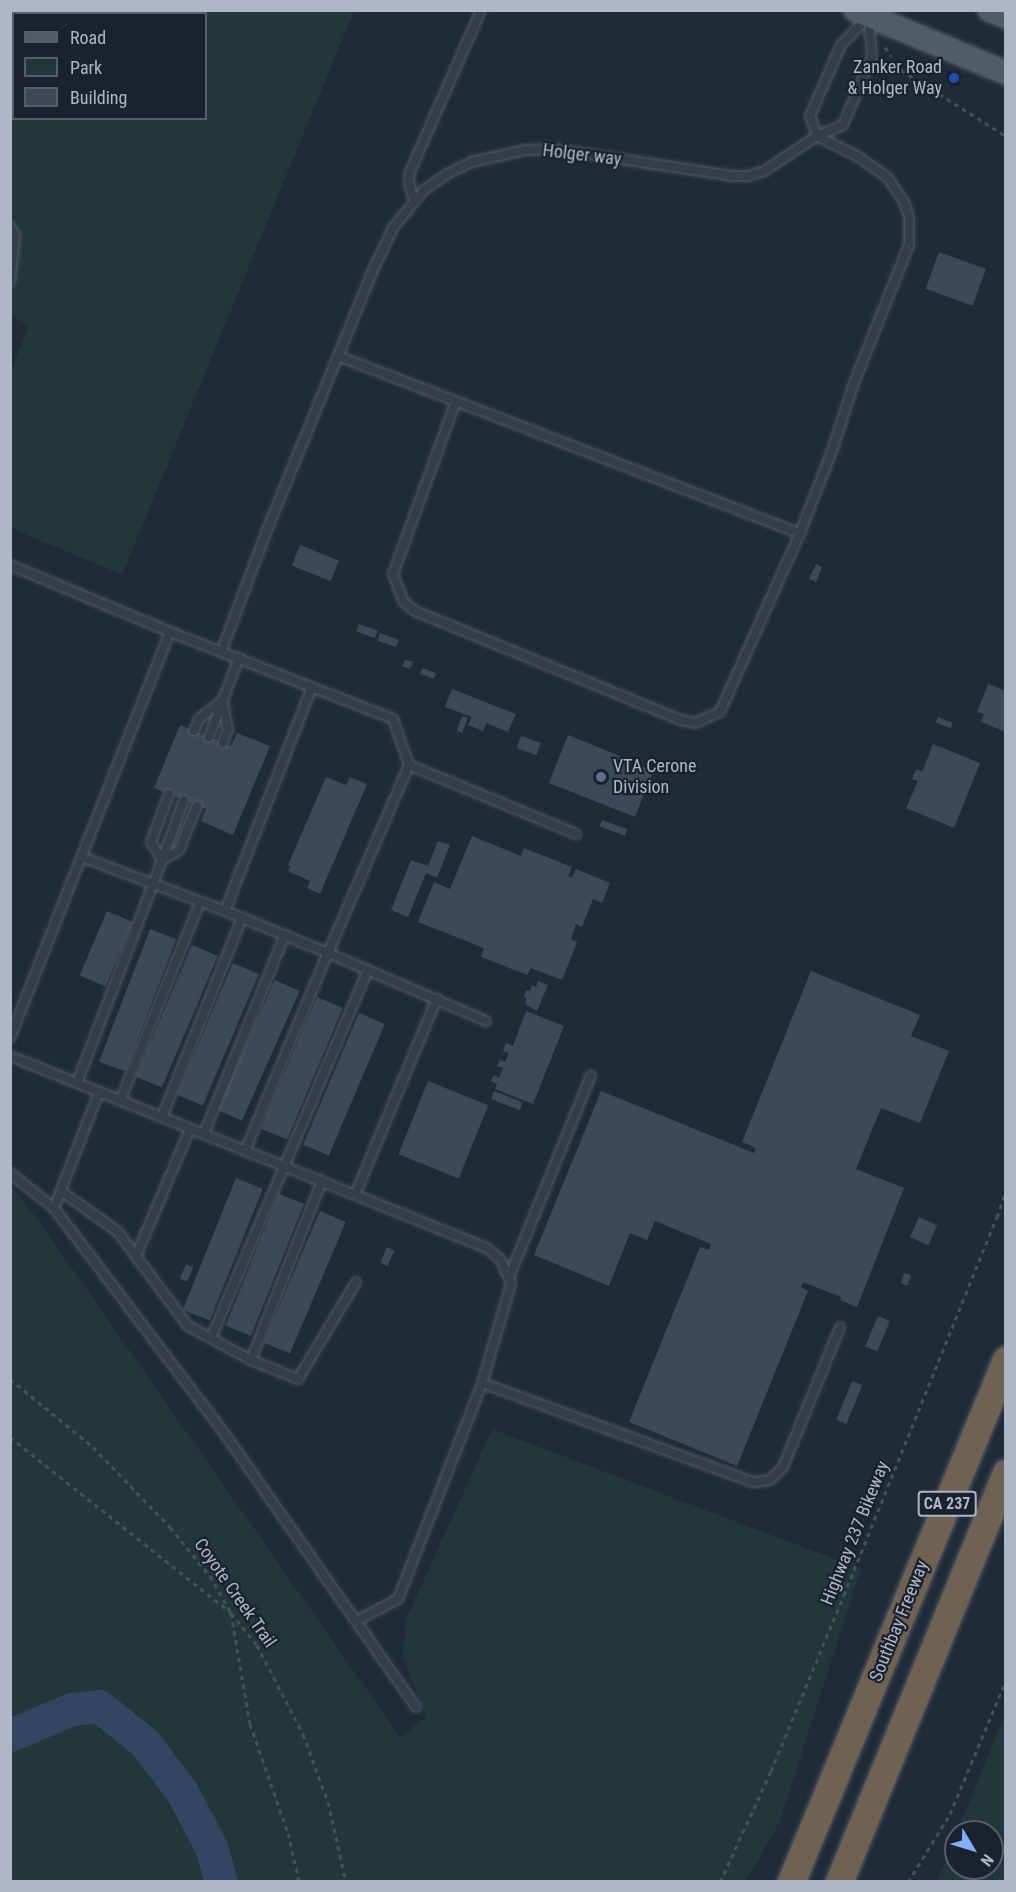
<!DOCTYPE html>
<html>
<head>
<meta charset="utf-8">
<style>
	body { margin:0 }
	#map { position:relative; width:1016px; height:1892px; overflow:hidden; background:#202b38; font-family:"Roboto Condensed",sans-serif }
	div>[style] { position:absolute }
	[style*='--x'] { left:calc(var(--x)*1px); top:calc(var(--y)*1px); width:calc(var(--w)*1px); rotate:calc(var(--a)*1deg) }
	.green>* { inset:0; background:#223739 }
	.river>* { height:33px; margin:-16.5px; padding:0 16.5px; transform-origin:16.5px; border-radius:16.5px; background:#334661 }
	.building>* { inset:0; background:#3c4959; transform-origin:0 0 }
	.path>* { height:3px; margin-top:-1.5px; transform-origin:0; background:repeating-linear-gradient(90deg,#3f5457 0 4.5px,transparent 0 9px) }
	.roads { filter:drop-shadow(0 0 2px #515a66) drop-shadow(0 0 2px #515a66) }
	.service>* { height:8px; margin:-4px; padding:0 4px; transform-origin:4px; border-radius:4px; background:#343d49 }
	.primary>* { height:22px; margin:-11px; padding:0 11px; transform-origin:11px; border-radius:11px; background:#515c69 }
	.motorway>* { height:27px; margin:-13.5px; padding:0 13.5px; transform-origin:13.5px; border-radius:13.5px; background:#6f6250 }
	.dots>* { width:16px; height:16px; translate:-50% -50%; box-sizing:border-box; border:3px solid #19222d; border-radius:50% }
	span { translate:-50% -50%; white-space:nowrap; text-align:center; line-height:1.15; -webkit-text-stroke:4.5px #19222d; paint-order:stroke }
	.shield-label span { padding:2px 4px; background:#19222d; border:2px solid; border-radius:4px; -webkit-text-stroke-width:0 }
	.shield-label { font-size:16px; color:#aeb7c5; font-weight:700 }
	.poi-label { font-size:18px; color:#aeb7c5 }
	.right { translate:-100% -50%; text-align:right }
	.left { translate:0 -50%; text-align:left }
	.street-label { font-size:18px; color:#aeb7c5 }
	.frame { position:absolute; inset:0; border:12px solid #aeb7c5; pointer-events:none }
	.legend { position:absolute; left:12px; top:12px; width:195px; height:108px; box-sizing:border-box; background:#19222d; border:2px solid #555e6a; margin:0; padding:8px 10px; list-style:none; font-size:18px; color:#aeb7c5 }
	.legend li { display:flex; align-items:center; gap:12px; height:30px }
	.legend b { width:30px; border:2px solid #555e6a }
	.north { position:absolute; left:944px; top:1820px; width:60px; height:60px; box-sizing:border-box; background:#19222d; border:2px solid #555e6a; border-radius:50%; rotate:128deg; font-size:16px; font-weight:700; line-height:24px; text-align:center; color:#aeb7c5 }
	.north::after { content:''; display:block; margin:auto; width:21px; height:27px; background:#7eb1fa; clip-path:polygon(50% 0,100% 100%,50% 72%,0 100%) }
</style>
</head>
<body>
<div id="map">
	<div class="green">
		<i style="clip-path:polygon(evenodd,11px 11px,354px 11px,122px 575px,11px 528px,10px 373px,29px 325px,11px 316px,11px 11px,14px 14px,206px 14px,206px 118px,14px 118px,14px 14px)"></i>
		<i style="clip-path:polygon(10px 1187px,14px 1188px,46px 1231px,400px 1737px,426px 1717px,403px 1656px,406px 1620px,492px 1429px,861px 1569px,779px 1823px,746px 1881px,11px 1881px)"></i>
		<i style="clip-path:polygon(1005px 1714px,1005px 1881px,937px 1881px,956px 1836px,956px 1868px,992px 1868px,992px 1832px,957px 1832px)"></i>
	</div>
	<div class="river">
		<i style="--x:10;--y:1735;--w:67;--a:-22.8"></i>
		<i style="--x:72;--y:1709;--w:27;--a:-6"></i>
		<i style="--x:99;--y:1706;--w:59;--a:38.8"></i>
		<i style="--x:145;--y:1743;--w:61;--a:52.9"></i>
		<i style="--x:182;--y:1792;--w:62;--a:62.2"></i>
		<i style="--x:211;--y:1847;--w:36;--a:74"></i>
	</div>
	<div class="building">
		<i style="left:939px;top:252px;width:50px;height:39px;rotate:20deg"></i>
		<i style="left:300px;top:545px;width:42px;height:22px;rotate:22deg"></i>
		<i style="clip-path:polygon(816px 564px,822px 567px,816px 582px,809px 579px)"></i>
		<i style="left:359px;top:624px;width:20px;height:8px;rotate:20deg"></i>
		<i style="left:380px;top:633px;width:20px;height:8px;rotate:20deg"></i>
		<i style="clip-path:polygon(405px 660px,413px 662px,410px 669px,402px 666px)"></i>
		<i style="left:422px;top:668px;width:15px;height:6px;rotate:20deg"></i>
		<i style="clip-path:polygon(988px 684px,1006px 691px,1006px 732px,981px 722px,984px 714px,977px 712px)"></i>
		<i style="clip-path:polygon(452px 689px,516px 714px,508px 732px,486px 723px,483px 731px,468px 725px,472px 717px,445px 707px)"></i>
		<i style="clip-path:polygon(462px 716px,468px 718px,462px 733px,457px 731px)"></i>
		<i style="left:938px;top:717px;width:16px;height:6px;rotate:22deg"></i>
		<i style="clip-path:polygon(180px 725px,231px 746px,237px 733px,270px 746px,233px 835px,201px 821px,206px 809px,154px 788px)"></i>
		<i style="clip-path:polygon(568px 735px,627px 759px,624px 766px,631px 769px,633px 763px,653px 771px,635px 817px,549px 783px)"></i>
		<i style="left:521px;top:736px;width:21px;height:13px;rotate:19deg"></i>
		<i style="clip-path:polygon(933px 744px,980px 763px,954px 828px,906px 808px,918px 781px,912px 779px,916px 769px,922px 772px)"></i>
		<i style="clip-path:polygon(326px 777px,346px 785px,350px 777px,367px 784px,320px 894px,307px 888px,310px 881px,288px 871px,290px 866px,288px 865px)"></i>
		<i style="left:602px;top:820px;width:27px;height:7px;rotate:20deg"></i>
		<i style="clip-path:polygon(472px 836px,521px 856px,524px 848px,572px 867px,568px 876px,572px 878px,576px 869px,610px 883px,602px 903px,593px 899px,582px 927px,576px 924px,571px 939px,577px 942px,562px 980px,531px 968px,527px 975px,481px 957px,484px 948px,418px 922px,434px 882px,450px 889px)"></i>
		<i style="clip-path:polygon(438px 841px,450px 845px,437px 878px,426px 873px,408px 917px,391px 910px,411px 860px,428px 866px)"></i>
		<i style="left:107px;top:911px;width:28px;height:70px;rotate:23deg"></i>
		<i style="left:150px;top:929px;width:28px;height:142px;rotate:21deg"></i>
		<i style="left:192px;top:945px;width:28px;height:143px;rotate:23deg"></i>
		<i style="left:233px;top:963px;width:28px;height:143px;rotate:23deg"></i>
		<i style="clip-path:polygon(811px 971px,920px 1015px,911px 1036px,949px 1051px,920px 1123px,881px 1108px,856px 1169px,904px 1188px,857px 1307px,840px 1300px,841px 1297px,803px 1282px,801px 1287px,808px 1291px,737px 1466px,629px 1422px,700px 1247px,709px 1250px,711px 1244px,655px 1221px,647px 1240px,630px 1233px,609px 1286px,534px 1255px,601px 1091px,754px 1153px,756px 1148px,742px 1142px)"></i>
		<i style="left:275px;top:980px;width:27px;height:142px;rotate:24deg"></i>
		<i style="clip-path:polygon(538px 981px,548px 985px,537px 1011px,525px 1004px,527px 999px,524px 997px,526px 990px,530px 991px,532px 985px,536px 987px)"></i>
		<i style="left:317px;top:997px;width:28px;height:143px;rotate:23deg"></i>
		<i style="clip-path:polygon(526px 1011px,564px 1026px,533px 1104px,495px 1089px,497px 1084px,491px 1081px,494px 1075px,499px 1078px,503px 1068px,497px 1066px,500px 1060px,505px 1062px,509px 1053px,503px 1051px,506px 1043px,513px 1046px)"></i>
		<i style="left:359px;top:1013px;width:28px;height:143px;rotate:23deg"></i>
		<i style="left:428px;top:1081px;width:65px;height:79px;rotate:22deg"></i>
		<i style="clip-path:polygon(494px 1091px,522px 1102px,521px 1108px,519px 1110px,491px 1099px)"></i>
		<i style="left:236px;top:1178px;width:29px;height:142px;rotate:22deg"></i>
		<i style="left:279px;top:1194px;width:27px;height:142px;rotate:22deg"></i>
		<i style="left:320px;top:1211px;width:28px;height:143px;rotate:23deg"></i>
		<i style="left:919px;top:1217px;width:20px;height:22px;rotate:24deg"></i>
		<i style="left:387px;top:1247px;width:8px;height:17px;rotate:23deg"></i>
		<i style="left:186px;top:1264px;width:8px;height:16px;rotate:23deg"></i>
		<i style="left:904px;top:1273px;width:7px;height:11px;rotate:16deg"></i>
		<i style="left:878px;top:1316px;width:13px;height:33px;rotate:23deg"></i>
		<i style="left:852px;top:1381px;width:11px;height:42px;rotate:22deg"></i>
	</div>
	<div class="path">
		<i style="--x:885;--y:47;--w:11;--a:56"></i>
		<i style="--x:896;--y:61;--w:10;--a:61"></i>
		<i style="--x:901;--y:70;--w:124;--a:32.2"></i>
		<i style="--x:10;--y:1379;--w:107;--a:39.3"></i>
		<i style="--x:93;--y:1447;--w:111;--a:46.1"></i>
		<i style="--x:170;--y:1527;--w:63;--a:50.8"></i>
		<i style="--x:210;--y:1576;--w:43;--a:60.4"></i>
		<i style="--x:231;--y:1613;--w:41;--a:50.9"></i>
		<i style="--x:257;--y:1645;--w:100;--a:62.7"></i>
		<i style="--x:303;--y:1734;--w:72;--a:69.8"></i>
		<i style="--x:328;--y:1802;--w:82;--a:77.3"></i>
		<i style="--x:10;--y:1437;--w:283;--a:38.5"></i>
		<i style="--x:231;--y:1613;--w:113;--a:80.3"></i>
		<i style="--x:250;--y:1724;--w:115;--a:70.8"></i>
		<i style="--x:288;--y:1833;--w:50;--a:77.3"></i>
		<i style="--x:720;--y:1882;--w:122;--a:-65.3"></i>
		<i style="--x:771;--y:1771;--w:191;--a:-67.5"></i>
		<i style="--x:844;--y:1595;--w:408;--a:-68"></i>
		<i style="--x:997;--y:1217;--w:28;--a:-71"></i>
		<i style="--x:908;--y:1882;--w:80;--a:-58.3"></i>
		<i style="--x:950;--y:1814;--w:145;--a:-67.3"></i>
	</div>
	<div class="roads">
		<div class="service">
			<i style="--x:32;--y:14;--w:4;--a:-63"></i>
			<i style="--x:10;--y:74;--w:9;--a:-63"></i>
			<i style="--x:817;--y:136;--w:21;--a:-109"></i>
			<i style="--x:810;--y:116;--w:77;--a:-66.4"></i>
			<i style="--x:841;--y:45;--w:39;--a:-46"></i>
			<i style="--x:414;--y:201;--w:20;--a:-105"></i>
			<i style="--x:409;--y:182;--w:10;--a:-84"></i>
			<i style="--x:410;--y:172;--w:177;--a:-66.3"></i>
			<i style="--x:10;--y:226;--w:11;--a:63"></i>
			<i style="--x:15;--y:236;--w:46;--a:96.2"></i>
			<i style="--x:338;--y:356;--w:495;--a:21"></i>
			<i style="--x:456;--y:401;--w:184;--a:110"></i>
			<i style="--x:393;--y:574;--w:30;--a:69"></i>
			<i style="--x:404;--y:602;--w:14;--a:39"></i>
			<i style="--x:415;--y:611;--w:287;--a:22.3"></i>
			<i style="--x:681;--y:720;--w:14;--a:12"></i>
			<i style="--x:695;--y:723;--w:27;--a:-24"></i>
			<i style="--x:720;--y:712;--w:196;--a:-65.9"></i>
			<i style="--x:800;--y:533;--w:88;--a:-68.7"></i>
			<i style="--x:832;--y:451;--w:71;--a:-72.1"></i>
			<i style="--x:854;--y:383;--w:149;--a:-68.3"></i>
			<i style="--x:909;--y:245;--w:28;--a:-90"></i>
			<i style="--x:909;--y:217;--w:16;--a:-108"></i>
			<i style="--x:904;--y:202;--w:30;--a:-124"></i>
			<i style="--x:887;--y:177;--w:37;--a:-145"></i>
			<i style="--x:857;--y:156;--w:45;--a:-153.4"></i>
			<i style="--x:10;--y:565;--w:173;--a:22.7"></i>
			<i style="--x:170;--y:632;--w:239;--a:21.3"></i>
			<i style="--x:393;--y:719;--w:49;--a:70.8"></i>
			<i style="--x:409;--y:765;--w:181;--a:22.4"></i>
			<i style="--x:222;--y:650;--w:128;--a:-69.4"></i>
			<i style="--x:267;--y:530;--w:285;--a:-67.8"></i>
			<i style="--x:375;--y:266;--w:42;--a:-64.7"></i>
			<i style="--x:393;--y:228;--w:49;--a:-50.8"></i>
			<i style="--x:424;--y:190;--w:28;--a:-35"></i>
			<i style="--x:447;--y:174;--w:28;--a:-26"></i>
			<i style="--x:472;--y:162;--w:54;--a:-12.8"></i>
			<i style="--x:525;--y:150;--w:29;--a:-2"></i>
			<i style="--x:554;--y:149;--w:180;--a:8.6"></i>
			<i style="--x:732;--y:176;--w:16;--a:0"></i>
			<i style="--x:748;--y:176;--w:17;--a:-17"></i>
			<i style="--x:764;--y:171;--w:64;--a:-33.4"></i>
			<i style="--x:817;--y:136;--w:28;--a:-23"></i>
			<i style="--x:843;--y:125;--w:75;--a:-67.2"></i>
			<i style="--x:872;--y:56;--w:35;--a:-95"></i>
			<i style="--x:223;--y:702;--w:27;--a:80"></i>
			<i style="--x:228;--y:729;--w:15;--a:110"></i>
			<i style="--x:194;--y:731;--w:13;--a:-67"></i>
			<i style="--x:199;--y:719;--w:28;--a:-38"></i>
			<i style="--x:209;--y:737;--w:85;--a:-69.4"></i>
			<i style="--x:409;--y:765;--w:205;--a:113.3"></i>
			<i style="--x:328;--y:953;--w:172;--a:23.3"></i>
			<i style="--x:82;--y:857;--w:153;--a:20.7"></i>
			<i style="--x:162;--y:860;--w:21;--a:-121"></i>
			<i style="--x:151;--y:842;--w:51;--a:-69.4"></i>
			<i style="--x:162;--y:860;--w:64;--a:-69.9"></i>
			<i style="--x:10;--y:1038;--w:436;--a:-68.5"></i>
			<i style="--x:10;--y:1056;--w:514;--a:21.93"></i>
			<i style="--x:487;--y:1248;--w:18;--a:41"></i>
			<i style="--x:501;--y:1260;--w:26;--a:67"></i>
			<i style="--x:511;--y:1284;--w:103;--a:106.3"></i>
			<i style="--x:482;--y:1383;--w:289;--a:20.1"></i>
			<i style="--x:753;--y:1482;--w:17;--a:-7"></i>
			<i style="--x:770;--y:1480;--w:18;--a:-45"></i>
			<i style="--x:783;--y:1467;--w:151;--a:-67.8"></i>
			<i style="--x:77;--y:1083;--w:239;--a:-69.1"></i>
			<i style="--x:162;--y:860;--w:20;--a:-30"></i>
			<i style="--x:179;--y:850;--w:48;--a:-67.8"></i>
			<i style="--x:99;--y:1092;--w:124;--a:111.2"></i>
			<i style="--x:54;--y:1208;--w:287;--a:52.9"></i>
			<i style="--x:227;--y:1437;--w:330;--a:55"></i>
			<i style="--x:120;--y:1101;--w:214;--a:-68.1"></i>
			<i style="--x:162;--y:1117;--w:214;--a:-68.1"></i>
			<i style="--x:204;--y:1134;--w:215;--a:-67.9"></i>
			<i style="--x:245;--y:1151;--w:215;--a:-67.3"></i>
			<i style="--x:328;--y:953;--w:111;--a:-157.8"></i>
			<i style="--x:225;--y:911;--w:240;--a:-68.8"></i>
			<i style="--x:10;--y:1173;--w:56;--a:38.5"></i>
			<i style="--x:61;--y:1191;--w:70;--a:35.7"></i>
			<i style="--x:118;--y:1232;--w:117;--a:53.3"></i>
			<i style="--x:188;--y:1326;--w:72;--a:28.4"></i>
			<i style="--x:251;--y:1360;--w:51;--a:22"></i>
			<i style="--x:298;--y:1379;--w:113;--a:-59.1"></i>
			<i style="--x:355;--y:1195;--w:213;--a:-67.4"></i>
			<i style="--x:136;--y:1256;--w:138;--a:-67"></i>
			<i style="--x:510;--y:1275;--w:215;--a:-67.9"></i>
			<i style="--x:211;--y:1338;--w:400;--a:-66.9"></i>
			<i style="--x:251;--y:1360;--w:193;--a:-68.4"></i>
			<i style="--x:356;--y:1621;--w:47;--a:-27.6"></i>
			<i style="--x:398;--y:1599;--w:232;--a:-68.7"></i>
		</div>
		<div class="primary">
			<i style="--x:855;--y:10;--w:164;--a:22.6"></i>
			<i style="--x:989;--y:10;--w:18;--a:22"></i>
		</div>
		<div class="motorway">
			<i style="--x:791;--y:1882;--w:565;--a:-67.61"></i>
			<i style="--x:839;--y:1882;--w:442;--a:-67.8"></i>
		</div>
	</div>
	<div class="dots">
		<i style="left:954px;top:78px;background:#1a4fb4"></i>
		<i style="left:601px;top:777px;background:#5c6f8a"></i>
	</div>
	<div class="shield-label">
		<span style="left:947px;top:1504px">CA 237</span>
	</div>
	<div class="poi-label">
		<span class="right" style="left:942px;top:78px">Zanker Road<br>&amp; Holger Way</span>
		<span class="left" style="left:613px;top:777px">VTA Cerone<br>Division</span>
	</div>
	<div class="street-label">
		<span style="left:582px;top:155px;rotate:7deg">Holger way</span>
		<span style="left:855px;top:1533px;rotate:-68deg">Highway 237 Bikeway</span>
		<span style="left:235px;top:1593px;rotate:55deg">Coyote Creek Trail</span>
		<span style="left:899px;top:1621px;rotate:-68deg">Southbay Freeway</span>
	</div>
	<div class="frame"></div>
	<ul class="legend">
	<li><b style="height:8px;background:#515c69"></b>Road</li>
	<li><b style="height:16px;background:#223739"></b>Park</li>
	<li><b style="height:16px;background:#3c4959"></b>Building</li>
	</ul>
	<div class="north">N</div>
</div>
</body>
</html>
